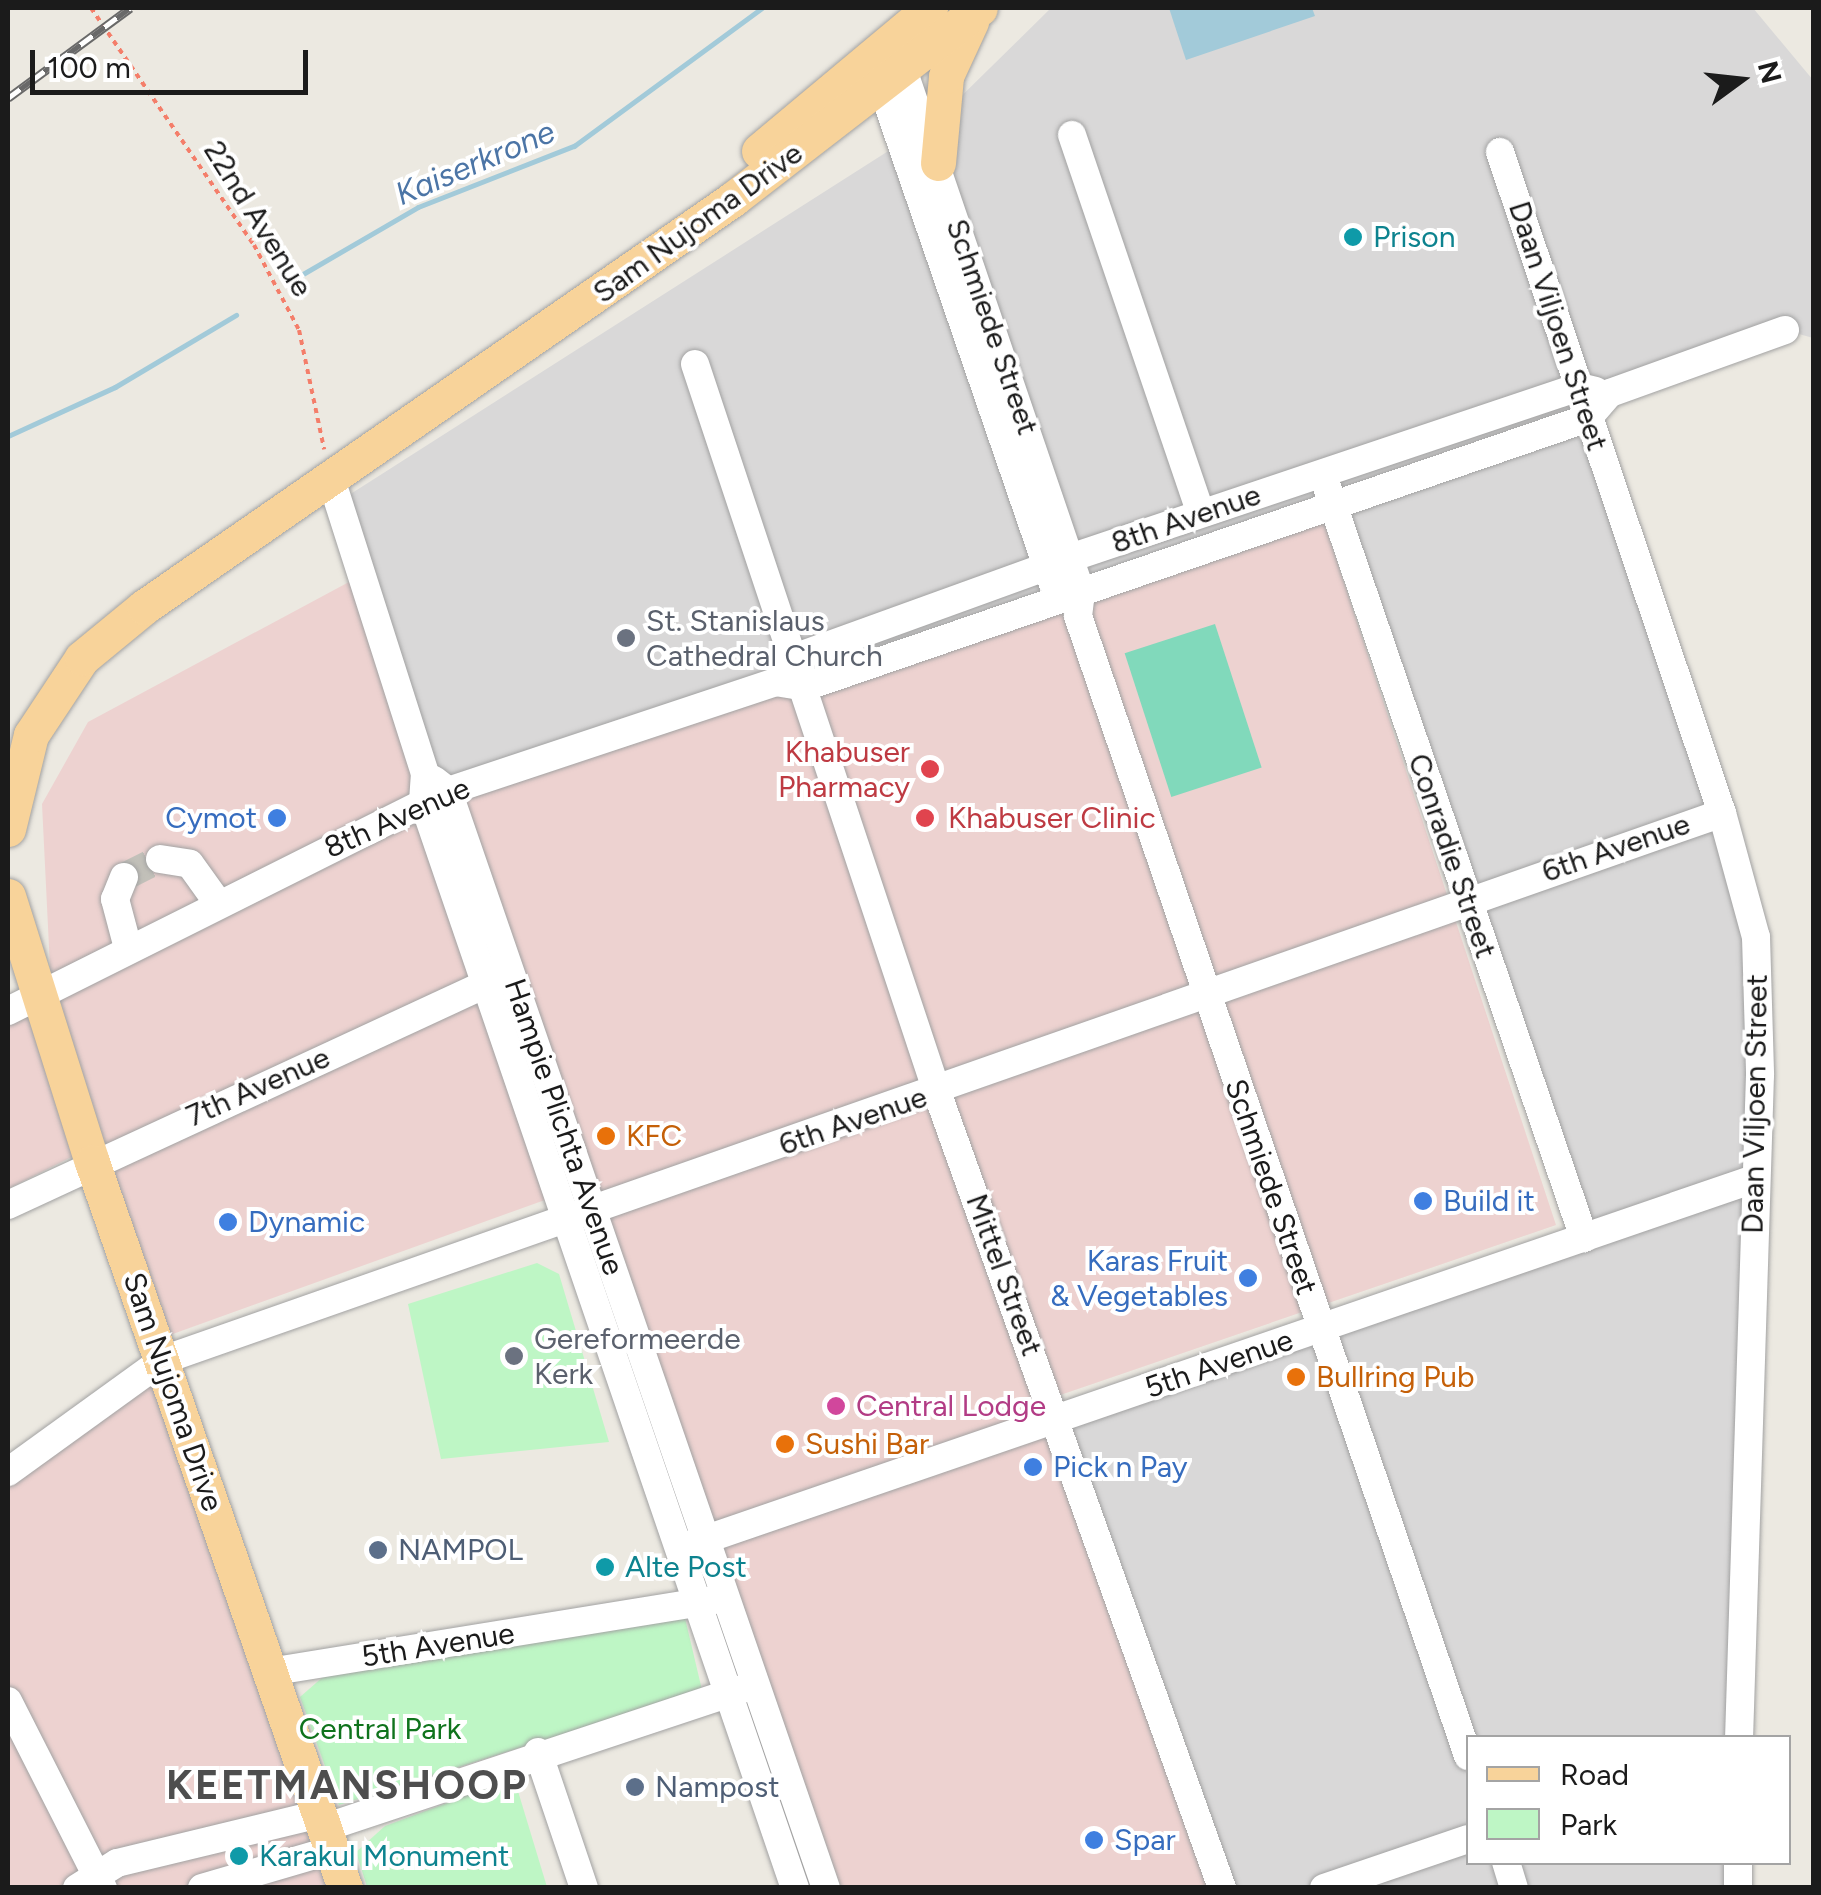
<!DOCTYPE html>
<html>
<head>
<meta charset="utf-8">
<style>
	body { margin:0 }
	#map { position:relative; width:1821px; height:1895px; overflow:hidden; background:#ece9e1; font-family:Figtree,sans-serif }
	div>[style] { position:absolute }
	[style*='--x'] { left:calc(var(--x)*1px); top:calc(var(--y)*1px); width:calc(var(--w)*1px); rotate:calc(var(--a)*1deg) }
	.residential>* { inset:0; background:#d9d8d8 }
	.commercial>* { inset:0; background:#edd2d0 }
	.park>* { inset:0; background:#bef6c5 }
	.pitch>* { inset:0; background:#81d9bb; transform-origin:0 0 }
	.water>* { inset:0; background:#a2cad9 }
	.stream>* { height:5px; margin:-2.5px; padding:0 2.5px; transform-origin:2.5px; border-radius:2.5px; background:#a2cad9 }
	.minor-tunnel>* { height:28px; margin-top:-14px; transform-origin:0; background:repeating-linear-gradient(90deg,#c2c0b9 0 28px,transparent 0 42px) }
	.path>* { height:4px; margin-top:-2px; transform-origin:0; background:repeating-linear-gradient(90deg,#f47e6a 0 5px,transparent 0 10px) }
	.roads { filter:drop-shadow(0 0 2px #a2a2a2) drop-shadow(0 0 2px #a2a2a2) }
	.minor>* { height:28px; margin:-14px; padding:0 14px; transform-origin:14px; border-radius:14px; background:#fff }
	.major>* { height:35px; margin:-17.5px; padding:0 17.5px; transform-origin:17.5px; border-radius:17.5px; background:#f8d39a }
	.rail>* { height:9px; margin-top:-4.5px; transform-origin:0; background:repeating-linear-gradient(90deg,#fff 0 15px,#696969 0 30px); box-sizing:border-box; border-block:2px solid #696969 }
	.dots>* { width:28px; height:28px; translate:-50% -50%; box-sizing:border-box; border:5px solid #fff; border-radius:50% }
	span { translate:-50% -50%; white-space:nowrap; text-align:center; line-height:1.15; -webkit-text-stroke:8px #fff; paint-order:stroke }
	.street-label { font-size:30px; color:#1b1b1b }
	.culture-label { font-size:30px; color:#0d838f }
	.left { translate:0 -50%; text-align:left }
	.worship-label { font-size:30px; color:#5b616d }
	.health-label { font-size:30px; color:#be3a42 }
	.right { translate:-100% -50%; text-align:right }
	.shop-label { font-size:30px; color:#366cbe }
	.food-label { font-size:30px; color:#c56008 }
	.hotel-label { font-size:30px; color:#b23c85 }
	.service-label { font-size:30px; color:#4e5e75 }
	.park-label { font-size:30px; color:#0f731c }
	.water-label { font-size:32px; color:#4c75a6; font-style:italic }
	.district-label { font-size:40px; color:#4e4e4e; font-weight:700; letter-spacing:2.5px }
	.frame { position:absolute; inset:0; border:10px solid #1b1b1b; pointer-events:none }
	.legend { position:absolute; left:1466px; top:1735px; width:325px; height:130px; box-sizing:border-box; background:#fff; border:2px solid #a4a4a4; margin:0; padding:12px 18px; list-style:none; font-size:30px; color:#1b1b1b }
	.legend li { display:flex; align-items:center; gap:20px; height:50px }
	.legend b { width:50px; border:2px solid #a4a4a4 }
	.north { position:absolute; left:1691px; top:30px; width:100px; height:100px; -webkit-text-stroke:8px #fff; paint-order:stroke; rotate:75deg; font-size:28px; font-weight:700; line-height:40px; text-align:center; color:#1b1b1b }
	.north::after { content:''; display:block; margin:auto; width:35px; height:45px; background:#1b1b1b; clip-path:polygon(50% 0,100% 100%,50% 72%,0 100%) }
	.scale { position:absolute; left:30px; top:50px; width:278px; height:45px; box-sizing:border-box; border:5px solid #1b1b1b; border-top:0; padding-left:12px; font-size:30px; line-height:35px; white-space:nowrap; color:#1b1b1b; -webkit-text-stroke:8px #fff; paint-order:stroke }
</style>
</head>
<body>
<div id="map">
	<div class="residential">
		<i style="clip-path:polygon(1051px 8px,1753px 8px,1813px 80px,1813px 338px,1785px 330px,1589px 418px,1756px 937px,1739px 1737px,1468px 1738px,1468px 1862px,1738px 1863px,1738px 1887px,1222px 1887px,1057px 1421px,1584px 1238px,1334px 505px,448px 791px,425px 773px,338px 502px,937px 120px)"></i>
	</div>
	<div class="commercial">
		<i style="clip-path:polygon(1320px 510px,1556px 1225px,1037px 1403px,1207px 1887px,841px 1888px,595px 1182px,170px 1335px,101px 1142px,8px 1189px,8px 1011px,51px 988px,42px 804px,88px 722px,362px 575px,424px 800px,1081px 592px)"></i>
		<i style="clip-path:polygon(163px 1360px,345px 1887px,8px 1887px,8px 1472px)"></i>
	</div>
	<div class="park">
		<i style="clip-path:polygon(537px 1263px,559px 1274px,609px 1442px,441px 1459px,408px 1304px)"></i>
		<i style="clip-path:polygon(685px 1618px,702px 1690px,339px 1805px,300px 1697px,324px 1676px)"></i>
		<i style="clip-path:polygon(514px 1778px,547px 1887px,367px 1887px,356px 1852px,385px 1826px)"></i>
	</div>
	<div class="pitch">
		<i style="left:1215px;top:624px;width:151px;height:95px;rotate:72deg"></i>
	</div>
	<div class="water">
		<i style="clip-path:polygon(1169px 8px,1312px 8px,1315px 16px,1186px 60px)"></i>
	</div>
	<div class="stream">
		<i style="--x:296;--y:278;--w:141;--a:-30.2"></i>
		<i style="--x:418;--y:207;--w:168;--a:-21.4"></i>
		<i style="--x:574;--y:146;--w:233;--a:-36.3"></i>
		<i style="--x:8;--y:436;--w:118;--a:-24.6"></i>
		<i style="--x:115;--y:387;--w:141;--a:-30.8"></i>
	</div>
	<div class="minor-tunnel">
		<i style="--x:124;--y:877;--w:40;--a:-26.6"></i>
	</div>
	<div class="path">
		<i style="--x:91;--y:8;--w:288;--a:55.5"></i>
		<i style="--x:254;--y:245;--w:96;--a:62.1"></i>
		<i style="--x:299;--y:330;--w:122;--a:78.1"></i>
	</div>
	<div class="roads">
		<div class="minor">
			<i style="--x:896;--y:49;--w:574;--a:71.19"></i>
			<i style="--x:1081;--y:592;--w:24;--a:97"></i>
			<i style="--x:1078;--y:616;--w:1205;--a:71.11"></i>
			<i style="--x:875;--y:67;--w:547;--a:71"></i>
			<i style="--x:1072;--y:135;--w:399;--a:71.2"></i>
			<i style="--x:1500;--y:152;--w:697;--a:71.44"></i>
			<i style="--x:1722;--y:813;--w:129;--a:74.7"></i>
			<i style="--x:1756;--y:937;--w:138;--a:88.3"></i>
			<i style="--x:1760;--y:1075;--w:663;--a:91.81"></i>
			<i style="--x:695;--y:364;--w:767;--a:71.61"></i>
			<i style="--x:937;--y:1092;--w:845;--a:70.3"></i>
			<i style="--x:331;--y:479;--w:309;--a:72.3"></i>
			<i style="--x:425;--y:773;--w:28;--a:94"></i>
			<i style="--x:423;--y:801;--w:1149;--a:71.11"></i>
			<i style="--x:1327;--y:487;--w:794;--a:71.11"></i>
			<i style="--x:785;--y:669;--w:14;--a:-51"></i>
			<i style="--x:794;--y:658;--w:294;--a:-19.9"></i>
			<i style="--x:1070;--y:558;--w:537;--a:-18.57"></i>
			<i style="--x:1579;--y:387;--w:17;--a:13"></i>
			<i style="--x:434;--y:780;--w:18;--a:38"></i>
			<i style="--x:448;--y:791;--w:1160;--a:70.99"></i>
			<i style="--x:160;--y:859;--w:30;--a:9"></i>
			<i style="--x:190;--y:864;--w:48;--a:54.3"></i>
			<i style="--x:124;--y:877;--w:24;--a:112"></i>
			<i style="--x:115;--y:899;--w:51;--a:75.1"></i>
			<i style="--x:8;--y:1011;--w:492;--a:-26.6"></i>
			<i style="--x:448;--y:791;--w:345;--a:-18.4"></i>
			<i style="--x:775;--y:682;--w:30;--a:9"></i>
			<i style="--x:805;--y:687;--w:828;--a:-18.96"></i>
			<i style="--x:1588;--y:418;--w:33;--a:-49"></i>
			<i style="--x:1610;--y:393;--w:186;--a:-19.8"></i>
			<i style="--x:8;--y:1205;--w:543;--a:-24.82"></i>
			<i style="--x:8;--y:1472;--w:191;--a:-35.9"></i>
			<i style="--x:163;--y:1360;--w:1652;--a:-19.33"></i>
			<i style="--x:692;--y:1544;--w:1123;--a:-18.97"></i>
			<i style="--x:269;--y:1672;--w:453;--a:-9.2"></i>
			<i style="--x:8;--y:1701;--w:210;--a:63.1"></i>
			<i style="--x:538;--y:1752;--w:144;--a:71.3"></i>
			<i style="--x:324;--y:1828;--w:443;--a:-18.4"></i>
			<i style="--x:1506;--y:1862;--w:27;--a:73"></i>
			<i style="--x:77;--y:1888;--w:47;--a:-32"></i>
			<i style="--x:117;--y:1863;--w:208;--a:-13.6"></i>
			<i style="--x:202;--y:1888;--w:135;--a:-16.3"></i>
			<i style="--x:1324;--y:1888;--w:152;--a:-18.8"></i>
			<i style="--x:1738;--y:1888;--w:26;--a:-90"></i>
		</div>
		<div class="major">
			<i style="--x:759;--y:151;--w:223;--a:-39.9"></i>
			<i style="--x:938;--y:163;--w:87;--a:-84.7"></i>
			<i style="--x:946;--y:76;--w:60;--a:-65.2"></i>
			<i style="--x:8;--y:829;--w:97;--a:-76.3"></i>
			<i style="--x:31;--y:735;--w:92;--a:-56.5"></i>
			<i style="--x:82;--y:658;--w:80;--a:-39.4"></i>
			<i style="--x:144;--y:607;--w:717;--a:-34.71"></i>
			<i style="--x:733;--y:199;--w:312;--a:-37.7"></i>
			<i style="--x:8;--y:896;--w:279;--a:72.5"></i>
			<i style="--x:92;--y:1162;--w:769;--a:70.79"></i>
		</div>
	</div>
	<div class="rail">
		<i style="--x:8;--y:98;--w:152;--a:-36.4"></i>
	</div>
	<div class="dots">
		<i style="left:1353px;top:237px;background:#0f9aa8"></i>
		<i style="left:626px;top:638px;background:#6b7280"></i>
		<i style="left:930px;top:769px;background:#e0444e"></i>
		<i style="left:277px;top:818px;background:#3f7fe0"></i>
		<i style="left:925px;top:818px;background:#e0444e"></i>
		<i style="left:606px;top:1136px;background:#e8710a"></i>
		<i style="left:1423px;top:1201px;background:#3f7fe0"></i>
		<i style="left:228px;top:1222px;background:#3f7fe0"></i>
		<i style="left:1248px;top:1278px;background:#3f7fe0"></i>
		<i style="left:514px;top:1356px;background:#6b7280"></i>
		<i style="left:1296px;top:1377px;background:#e8710a"></i>
		<i style="left:836px;top:1406px;background:#d1479c"></i>
		<i style="left:785px;top:1444px;background:#e8710a"></i>
		<i style="left:1033px;top:1467px;background:#3f7fe0"></i>
		<i style="left:378px;top:1550px;background:#5c6f8a"></i>
		<i style="left:605px;top:1567px;background:#0f9aa8"></i>
		<i style="left:635px;top:1787px;background:#5c6f8a"></i>
		<i style="left:1094px;top:1840px;background:#3f7fe0"></i>
		<i style="left:239px;top:1856px;background:#0f9aa8"></i>
	</div>
	<div class="street-label">
		<span style="left:258px;top:219px;rotate:58deg">22nd Avenue</span>
		<span style="left:698px;top:223px;rotate:-36deg">Sam Nujoma Drive</span>
		<span style="left:1558px;top:326px;rotate:72deg">Daan Viljoen Street</span>
		<span style="left:992px;top:327px;rotate:71deg">Schmiede Street</span>
		<span style="left:1186px;top:519px;rotate:-19deg">8th Avenue</span>
		<span style="left:397px;top:818px;rotate:-24deg">8th Avenue</span>
		<span style="left:1616px;top:848px;rotate:-19deg">6th Avenue</span>
		<span style="left:1452px;top:856px;rotate:71deg">Conradie Street</span>
		<span style="left:258px;top:1087px;rotate:-24deg">7th Avenue</span>
		<span style="left:1755px;top:1104px;rotate:-89deg">Daan Viljoen Street</span>
		<span style="left:853px;top:1121px;rotate:-19deg">6th Avenue</span>
		<span style="left:564px;top:1127px;rotate:71deg">Hampie Plichta Avenue</span>
		<span style="left:1271px;top:1187px;rotate:71deg">Schmiede Street</span>
		<span style="left:1004px;top:1275px;rotate:70deg">Mittel Street</span>
		<span style="left:1219px;top:1364px;rotate:-19deg">5th Avenue</span>
		<span style="left:173px;top:1392px;rotate:71deg">Sam Nujoma Drive</span>
		<span style="left:438px;top:1645px;rotate:-9deg">5th Avenue</span>
	</div>
	<div class="culture-label">
		<span class="left" style="left:1373px;top:237px">Prison</span>
		<span class="left" style="left:625px;top:1567px">Alte Post</span>
		<span class="left" style="left:259px;top:1856px">Karakul Monument</span>
	</div>
	<div class="worship-label">
		<span class="left" style="left:646px;top:638px">St. Stanislaus<br>Cathedral Church</span>
		<span class="left" style="left:534px;top:1356px">Gereformeerde<br>Kerk</span>
	</div>
	<div class="health-label">
		<span class="right" style="left:910px;top:769px">Khabuser<br>Pharmacy</span>
		<span class="left" style="left:948px;top:818px">Khabuser Clinic</span>
	</div>
	<div class="shop-label">
		<span class="right" style="left:257px;top:818px">Cymot</span>
		<span class="left" style="left:1443px;top:1201px">Build it</span>
		<span class="left" style="left:248px;top:1222px">Dynamic</span>
		<span class="right" style="left:1228px;top:1278px">Karas Fruit<br>&amp; Vegetables</span>
		<span class="left" style="left:1053px;top:1467px">Pick n Pay</span>
		<span class="left" style="left:1114px;top:1840px">Spar</span>
	</div>
	<div class="food-label">
		<span class="left" style="left:626px;top:1136px">KFC</span>
		<span class="left" style="left:1316px;top:1377px">Bullring Pub</span>
		<span class="left" style="left:805px;top:1444px">Sushi Bar</span>
	</div>
	<div class="hotel-label">
		<span class="left" style="left:856px;top:1406px">Central Lodge</span>
	</div>
	<div class="service-label">
		<span class="left" style="left:398px;top:1550px">NAMPOL</span>
		<span class="left" style="left:655px;top:1787px">Nampost</span>
	</div>
	<div class="park-label">
		<span style="left:380px;top:1729px">Central Park</span>
	</div>
	<div class="water-label">
		<span style="left:475px;top:163px;rotate:-23deg">Kaiserkrone</span>
	</div>
	<div class="district-label">
		<span style="left:347px;top:1785px">KEETMANSHOOP</span>
	</div>
	<div class="frame"></div>
	<ul class="legend">
	<li><b style="height:12px;background:#f8d39a"></b>Road</li>
	<li><b style="height:28px;background:#bef6c5"></b>Park</li>
	</ul>
	<div class="north">N</div>
	<div class="scale">100 m</div>
</div>
</body>
</html>
